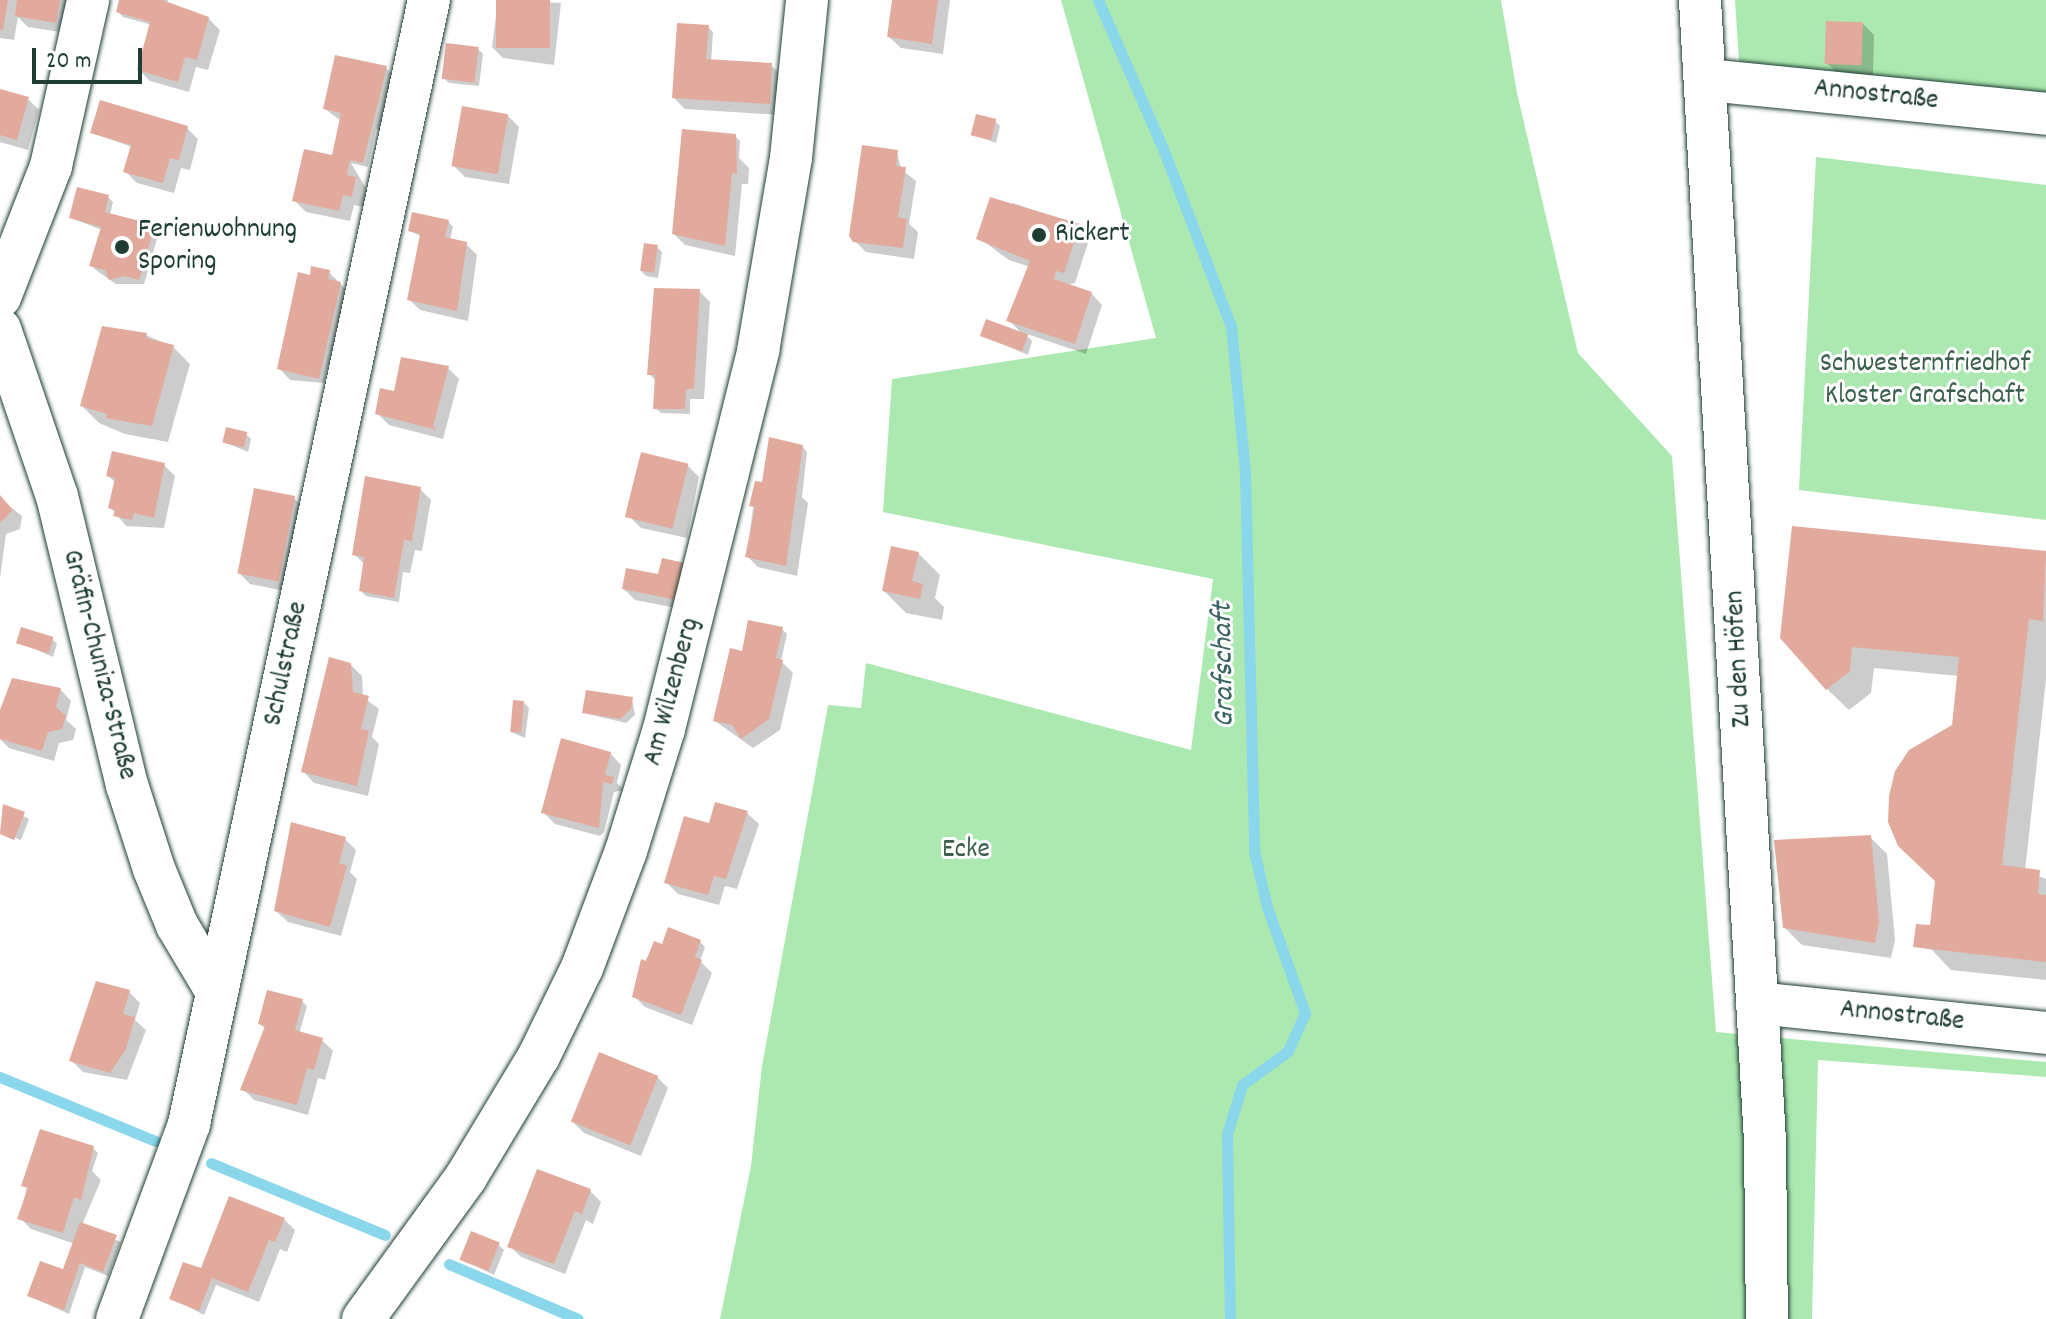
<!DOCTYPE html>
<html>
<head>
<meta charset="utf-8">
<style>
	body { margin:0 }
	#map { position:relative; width:2046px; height:1319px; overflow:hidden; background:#fff; font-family:Dekko,sans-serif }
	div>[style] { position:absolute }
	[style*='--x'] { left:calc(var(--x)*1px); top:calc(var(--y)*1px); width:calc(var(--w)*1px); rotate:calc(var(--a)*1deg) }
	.green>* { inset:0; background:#abe9b0 }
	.shadow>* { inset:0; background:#0003 }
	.stream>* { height:11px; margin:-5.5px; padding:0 5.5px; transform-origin:5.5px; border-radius:5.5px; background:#8ad6ea }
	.building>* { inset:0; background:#e2aa9c; transform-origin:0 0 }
	.roads { filter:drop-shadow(0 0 2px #1f3d34) drop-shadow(0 0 2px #1f3d34) }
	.minor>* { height:42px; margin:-21px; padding:0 21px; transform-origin:21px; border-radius:21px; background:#fff }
	.dots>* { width:22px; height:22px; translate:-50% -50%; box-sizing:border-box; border:4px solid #fff; border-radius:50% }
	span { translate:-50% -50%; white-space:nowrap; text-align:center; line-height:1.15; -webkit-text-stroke:6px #fff; paint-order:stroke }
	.street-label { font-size:28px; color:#1f3d34 }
	.poi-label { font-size:28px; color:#1f3d34 }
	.left { translate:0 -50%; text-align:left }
	.park-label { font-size:28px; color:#3b5f4d }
	.water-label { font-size:30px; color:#3a6362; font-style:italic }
	.scale { position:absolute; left:32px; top:48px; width:110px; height:36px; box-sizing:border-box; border:4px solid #1f3d34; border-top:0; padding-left:10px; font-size:24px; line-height:28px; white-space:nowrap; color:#1f3d34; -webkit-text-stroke:6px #fff; paint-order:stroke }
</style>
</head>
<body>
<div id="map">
	<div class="green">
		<i style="clip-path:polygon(1061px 0,1501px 0,1517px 93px,1578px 353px,1672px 456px,1716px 1032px,2046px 1062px,2046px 1077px,1818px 1060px,1812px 1319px,720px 1319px,751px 1166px,762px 1066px,828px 705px,861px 708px,866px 663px,1191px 750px,1213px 579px,883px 512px,892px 379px,1156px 338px)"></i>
		<i style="clip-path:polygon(1735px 0,2046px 0,2046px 94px,1739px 63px)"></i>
		<i style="clip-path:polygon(1816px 157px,2046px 185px,2046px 520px,1799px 490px)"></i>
	</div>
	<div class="shadow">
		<i style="clip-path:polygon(0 0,72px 0,67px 33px,28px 27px,18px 17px,14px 40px,0 38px)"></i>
		<i style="clip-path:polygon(121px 0,168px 0,166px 7px,208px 18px,220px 30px,208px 70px,196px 67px,189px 92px,150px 81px,139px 70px,152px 25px,123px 17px,118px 12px)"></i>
		<i style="clip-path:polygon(498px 0,561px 3px,554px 65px,503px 58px,492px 47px)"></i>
		<i style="clip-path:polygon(894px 0,950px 0,943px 54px,901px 48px,889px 37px)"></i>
		<i style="clip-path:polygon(1863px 24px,1874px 35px,1873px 75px,1838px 74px,1827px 63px)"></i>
		<i style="clip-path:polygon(708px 27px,713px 32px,711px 62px,771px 65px,782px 76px,780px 115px,685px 109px,674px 98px)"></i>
		<i style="clip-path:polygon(478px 49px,483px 54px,479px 86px,449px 83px,444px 78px)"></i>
		<i style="clip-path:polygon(386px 68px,397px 79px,386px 131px,376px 129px,368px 167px,351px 163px,367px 190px,363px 207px,354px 205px,350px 221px,306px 212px,295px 201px,333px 158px,341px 121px,325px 109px)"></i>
		<i style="clip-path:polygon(0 91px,28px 99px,39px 110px,28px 150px,0 142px)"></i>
		<i style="clip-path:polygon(508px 116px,519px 127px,509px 184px,465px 177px,454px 166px)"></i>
		<i style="clip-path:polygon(995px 121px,1000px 126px,996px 143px,973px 134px)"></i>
		<i style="clip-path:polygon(187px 128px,198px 139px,190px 170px,181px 168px,174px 193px,137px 183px,125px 171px,132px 147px,92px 133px)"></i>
		<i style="clip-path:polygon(735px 136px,740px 141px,739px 158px,749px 168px,748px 184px,742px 184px,735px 256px,685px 245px,674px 234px)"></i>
		<i style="clip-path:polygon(897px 152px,901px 169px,916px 181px,909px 224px,918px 232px,914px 259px,866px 252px,854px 240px)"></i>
		<i style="clip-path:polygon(108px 197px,113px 202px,110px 215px,159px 232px,144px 284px,116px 284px,97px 271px,92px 266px,102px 230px,71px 218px)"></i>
		<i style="clip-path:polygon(1013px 203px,1079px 226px,1090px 237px,1075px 283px,1066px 285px,1091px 293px,1102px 305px,1086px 354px,1024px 333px,1032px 341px,1028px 355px,982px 336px,1023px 335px,1009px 320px,1030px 267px,1009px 260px,979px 238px)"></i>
		<i style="clip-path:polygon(448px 221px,453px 227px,450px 240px,466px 244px,477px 255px,468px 321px,420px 310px,409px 299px,422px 237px,410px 231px)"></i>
		<i style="clip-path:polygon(657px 247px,662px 252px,658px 278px,646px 276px,641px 271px)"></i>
		<i style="clip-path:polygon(329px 272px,351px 295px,336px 365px,329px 363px,324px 383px,290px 380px,279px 368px,311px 277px)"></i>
		<i style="clip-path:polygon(699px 291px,710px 302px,704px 399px,690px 399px,690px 414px,661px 413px,655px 408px,656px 381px,649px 374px)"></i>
		<i style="clip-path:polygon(146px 335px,173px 347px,190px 364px,168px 442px,125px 434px,99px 423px,82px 406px)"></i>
		<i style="clip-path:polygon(448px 368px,459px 379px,443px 439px,389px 425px,378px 414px)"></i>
		<i style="clip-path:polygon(246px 434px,251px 439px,248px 452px,224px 442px)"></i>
		<i style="clip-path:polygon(802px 446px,807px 452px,802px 497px,808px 503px,797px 576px,758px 567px,747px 556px,756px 483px,768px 486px)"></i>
		<i style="clip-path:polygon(164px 465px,175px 476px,164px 528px,126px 526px,110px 507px,116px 483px,108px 476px)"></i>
		<i style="clip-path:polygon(688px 466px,699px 477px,687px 538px,641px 528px,630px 517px)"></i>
		<i style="clip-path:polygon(420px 489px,431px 500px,422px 551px,415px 550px,410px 573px,403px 572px,399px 602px,366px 596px,361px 591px,365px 565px,354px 554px)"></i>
		<i style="clip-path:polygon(294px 498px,305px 509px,284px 591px,250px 584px,238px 572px)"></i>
		<i style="clip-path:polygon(0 499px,22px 516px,20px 529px,6px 534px,0 578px)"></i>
		<i style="clip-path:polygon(1793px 528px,2046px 553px,2046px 679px,2025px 871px,2046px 879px,2046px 980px,1951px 970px,1932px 950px,1915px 946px,1931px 929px,1959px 676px,1874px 668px,1871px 693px,1849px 710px,1827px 689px)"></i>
		<i style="clip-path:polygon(918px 553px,940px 575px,935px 598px,944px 607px,942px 620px,906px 613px,884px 591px)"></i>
		<i style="clip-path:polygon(660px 577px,687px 610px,635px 600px,624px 589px)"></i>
		<i style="clip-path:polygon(782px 629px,787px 634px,781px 661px,793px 673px,780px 730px,753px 748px,715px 721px,744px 653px)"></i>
		<i style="clip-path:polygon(52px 639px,57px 644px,53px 657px,18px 642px)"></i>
		<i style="clip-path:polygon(350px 664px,362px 676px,363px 697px,379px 709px,372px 737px,379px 744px,368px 796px,314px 783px,303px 771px)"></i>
		<i style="clip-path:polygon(60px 689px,71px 701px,66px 720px,76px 729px,73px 740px,59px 743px,54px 761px,9px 748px,0 739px,0 728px)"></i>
		<i style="clip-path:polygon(632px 698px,635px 715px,626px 723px,584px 713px)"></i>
		<i style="clip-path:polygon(524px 703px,529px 708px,525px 738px,511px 732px)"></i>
		<i style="clip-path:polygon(610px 753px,621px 765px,617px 783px,624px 790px,614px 792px,604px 832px,600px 836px,555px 824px,544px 813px)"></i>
		<i style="clip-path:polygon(717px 805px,747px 813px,759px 824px,737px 889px,725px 886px,719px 905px,678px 894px,666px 882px,711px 826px)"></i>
		<i style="clip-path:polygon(5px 806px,29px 819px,21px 840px,0 832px)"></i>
		<i style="clip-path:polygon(1870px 837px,1887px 854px,1895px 940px,1891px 958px,1802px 945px,1785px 928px)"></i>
		<i style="clip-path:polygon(345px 839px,356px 850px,350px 872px,357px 879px,341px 936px,288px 922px,276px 911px)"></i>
		<i style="clip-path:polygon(700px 942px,705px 947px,700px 961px,712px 973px,692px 1025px,645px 1007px,634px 996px,641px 978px,637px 975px,655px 944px,670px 950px)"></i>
		<i style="clip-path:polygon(129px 992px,140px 1003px,135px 1020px,146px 1030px,127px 1080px,83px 1072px,72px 1061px)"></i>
		<i style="clip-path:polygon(302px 1001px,307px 1006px,299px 1034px,322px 1040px,333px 1051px,325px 1080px,318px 1078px,308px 1115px,254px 1100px,243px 1089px,266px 1029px,260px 1024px)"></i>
		<i style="clip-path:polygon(657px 1077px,668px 1088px,641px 1156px,584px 1133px,573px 1122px)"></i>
		<i style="clip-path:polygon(93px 1148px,98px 1153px,92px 1171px,101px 1180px,82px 1225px,121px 1242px,108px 1276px,85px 1267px,69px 1314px,29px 1296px,64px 1272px,75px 1244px,31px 1229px,20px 1218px,35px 1149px)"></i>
		<i style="clip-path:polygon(590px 1191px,601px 1202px,593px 1224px,586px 1220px,565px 1274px,521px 1257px,510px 1246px)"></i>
		<i style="clip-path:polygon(284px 1219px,295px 1230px,287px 1252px,280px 1249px,259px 1302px,216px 1285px,204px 1315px,172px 1298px)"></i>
		<i style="clip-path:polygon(499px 1245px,504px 1250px,494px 1275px,462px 1259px)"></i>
	</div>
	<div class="stream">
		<i style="--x:1098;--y:0;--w:165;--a:66.4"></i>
		<i style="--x:1164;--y:151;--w:187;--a:69.1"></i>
		<i style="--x:1231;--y:326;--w:147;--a:84.5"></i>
		<i style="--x:1245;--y:472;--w:379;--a:88.6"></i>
		<i style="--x:1254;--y:851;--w:57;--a:76.9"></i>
		<i style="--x:1267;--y:907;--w:113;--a:70.3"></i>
		<i style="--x:1305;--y:1013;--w:42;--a:114.1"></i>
		<i style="--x:1288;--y:1051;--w:57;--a:143.5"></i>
		<i style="--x:1242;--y:1085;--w:51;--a:107"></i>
		<i style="--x:1227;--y:1134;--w:185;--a:89.1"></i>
		<i style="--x:0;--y:1077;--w:168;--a:22.4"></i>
		<i style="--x:211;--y:1163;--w:188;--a:22.5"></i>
		<i style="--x:449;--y:1264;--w:140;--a:23.1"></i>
	</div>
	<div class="building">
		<i style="clip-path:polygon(0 0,8px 0,3px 30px,0 30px)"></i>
		<i style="clip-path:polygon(17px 0,60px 0,56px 23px,15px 16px)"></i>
		<i style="clip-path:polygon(119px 0,162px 0,209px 17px,197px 60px,185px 57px,178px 82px,137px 70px,150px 22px,116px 12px)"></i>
		<i style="left:496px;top:0;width:54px;height:48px"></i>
		<i style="clip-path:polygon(892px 0,938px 0,932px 44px,887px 37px)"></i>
		<i style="left:1826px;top:21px;width:37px;height:43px;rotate:2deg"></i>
		<i style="clip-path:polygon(677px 23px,709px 25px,706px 59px,772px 63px,770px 104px,672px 98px)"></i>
		<i style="left:446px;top:43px;width:33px;height:36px;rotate:7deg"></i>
		<i style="clip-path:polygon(335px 55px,387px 66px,363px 163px,350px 160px,347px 175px,356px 177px,352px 197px,343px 195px,339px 211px,292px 201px,304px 149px,332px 155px,341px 113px,323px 109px)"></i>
		<i style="clip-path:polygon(0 89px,29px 97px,17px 140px,0 135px)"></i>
		<i style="clip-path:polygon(100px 100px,188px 126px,179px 160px,170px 158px,163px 183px,123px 172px,131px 145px,90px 133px)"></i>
		<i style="left:462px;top:106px;width:47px;height:61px;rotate:10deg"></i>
		<i style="left:976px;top:114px;width:21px;height:22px;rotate:14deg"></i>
		<i style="clip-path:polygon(682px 129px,736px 134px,737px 174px,732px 173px,725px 246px,672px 234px)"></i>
		<i style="clip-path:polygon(862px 145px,898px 150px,896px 166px,906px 167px,898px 217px,907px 219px,903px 248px,853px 242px,849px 236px)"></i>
		<i style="clip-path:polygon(77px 187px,109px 195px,105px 212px,155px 225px,139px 280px,125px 276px,109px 280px,105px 270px,89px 266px,101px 227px,69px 218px)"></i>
		<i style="clip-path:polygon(990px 197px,1080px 224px,1064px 273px,1056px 271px,1054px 279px,1092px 292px,1075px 344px,1006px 321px,1030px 261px,976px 239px)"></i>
		<i style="clip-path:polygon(412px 212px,449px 220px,445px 237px,467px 242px,457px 311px,407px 300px,420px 234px,408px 231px)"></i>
		<i style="left:644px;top:243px;width:14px;height:28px;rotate:8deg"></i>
		<i style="clip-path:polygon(311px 266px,330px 270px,328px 279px,341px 282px,319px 379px,277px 369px,298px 272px,310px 275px)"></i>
		<i style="clip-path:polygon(654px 288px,700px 289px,694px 389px,686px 389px,685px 409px,653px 409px,655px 375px,647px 375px)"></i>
		<i style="left:986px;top:319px;width:45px;height:18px;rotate:20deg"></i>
		<i style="clip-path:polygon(102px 326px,147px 333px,146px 338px,174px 345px,152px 426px,106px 418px,107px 414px,80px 406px)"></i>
		<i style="clip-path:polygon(401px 357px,449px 366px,433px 426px,437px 430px,375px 414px,380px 388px,394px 391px)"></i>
		<i style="left:226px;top:427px;width:22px;height:16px;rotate:13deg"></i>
		<i style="clip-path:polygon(769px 437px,803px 445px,786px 566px,745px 557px,755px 507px,749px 506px,755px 481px,762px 482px)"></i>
		<i style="clip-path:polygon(112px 451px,165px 463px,154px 518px,134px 513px,132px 520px,113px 516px,115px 510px,108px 508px,115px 478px,106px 476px)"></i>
		<i style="left:641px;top:452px;width:49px;height:67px;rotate:14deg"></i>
		<i style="clip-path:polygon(365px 476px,421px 487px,412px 541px,404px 540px,394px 598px,359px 591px,364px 557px,352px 555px)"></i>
		<i style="left:254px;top:488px;width:42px;height:87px;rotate:11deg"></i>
		<i style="clip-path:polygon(0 495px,13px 510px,0 523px)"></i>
		<i style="clip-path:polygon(1792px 526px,2046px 551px,2043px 621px,2029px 619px,2002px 865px,2040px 870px,2038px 894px,2046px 895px,2046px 962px,1913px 947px,1916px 924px,1930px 925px,1935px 881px,1898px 846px,1888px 822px,1889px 796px,1895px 771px,1909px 750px,1952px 725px,1959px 657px,1852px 647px,1850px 671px,1826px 690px,1780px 638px)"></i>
		<i style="clip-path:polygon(891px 546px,919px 552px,912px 581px,923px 584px,920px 599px,882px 591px)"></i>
		<i style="clip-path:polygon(662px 558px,685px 563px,677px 600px,622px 589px,626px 568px,658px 574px)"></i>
		<i style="clip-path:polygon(748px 620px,783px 627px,776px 658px,783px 660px,769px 719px,741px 739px,732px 725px,713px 721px,730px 648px,742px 651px)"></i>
		<i style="left:21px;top:627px;width:34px;height:17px;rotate:17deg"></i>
		<i style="clip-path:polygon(329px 657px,351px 663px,353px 692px,369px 696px,361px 729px,369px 731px,357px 786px,301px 772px)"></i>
		<i style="clip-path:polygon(12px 678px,61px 688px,56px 707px,66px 716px,62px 729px,48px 732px,42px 751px,0 739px,0 710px)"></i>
		<i style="clip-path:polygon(586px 690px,633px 697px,631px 709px,620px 719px,582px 713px)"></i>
		<i style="left:513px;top:700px;width:11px;height:32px;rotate:5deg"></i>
		<i style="clip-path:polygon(561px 738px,611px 752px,605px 775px,614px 777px,612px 784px,603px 782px,599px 828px,541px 813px)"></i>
		<i style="clip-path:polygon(715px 802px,748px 811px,726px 879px,714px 876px,708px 895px,664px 883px,684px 816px,709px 823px)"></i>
		<i style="clip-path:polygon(3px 804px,25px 812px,14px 840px,0 834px)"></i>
		<i style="clip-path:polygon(291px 822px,346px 837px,339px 863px,347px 866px,330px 927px,274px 911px)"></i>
		<i style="clip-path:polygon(1871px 835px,1879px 922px,1875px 943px,1783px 928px,1774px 840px)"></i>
		<i style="clip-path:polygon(668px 927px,701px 940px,695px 957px,702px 960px,681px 1015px,632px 997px,641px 959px,646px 961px,654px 941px,662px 944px)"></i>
		<i style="clip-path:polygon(96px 981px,130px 990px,123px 1014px,135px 1017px,126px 1049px,110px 1073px,69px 1061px)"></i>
		<i style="clip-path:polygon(267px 990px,303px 999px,295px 1030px,323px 1038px,314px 1070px,307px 1068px,297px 1105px,240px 1090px,265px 1026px,258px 1024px)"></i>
		<i style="left:599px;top:1052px;width:64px;height:75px;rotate:22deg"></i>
		<i style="clip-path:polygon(40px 1129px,94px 1146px,81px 1200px,74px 1197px,63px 1233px,17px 1219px,28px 1188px,21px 1186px)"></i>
		<i style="clip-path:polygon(537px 1169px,591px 1189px,582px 1214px,575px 1211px,554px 1264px,507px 1247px)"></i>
		<i style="clip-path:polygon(229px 1196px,285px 1218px,275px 1242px,269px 1240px,248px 1292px,212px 1278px,199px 1311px,169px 1299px,183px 1262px,201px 1268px)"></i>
		<i style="clip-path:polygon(80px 1222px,117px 1235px,103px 1272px,80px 1263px,64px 1310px,27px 1296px,40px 1261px,63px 1269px)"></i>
		<i style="left:471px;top:1231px;width:31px;height:31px;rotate:22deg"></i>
	</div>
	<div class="roads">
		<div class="minor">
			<i style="--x:1700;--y:0;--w:1142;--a:86.74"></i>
			<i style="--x:1765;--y:1140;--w:179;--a:89.4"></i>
			<i style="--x:1707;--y:80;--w:341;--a:5.7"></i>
			<i style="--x:0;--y:297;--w:141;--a:-68.7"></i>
			<i style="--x:51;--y:166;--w:170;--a:-77.4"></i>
			<i style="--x:0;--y:329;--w:176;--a:71.2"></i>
			<i style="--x:57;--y:496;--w:297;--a:76.4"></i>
			<i style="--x:127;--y:785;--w:88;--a:72.2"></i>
			<i style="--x:154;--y:869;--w:61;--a:67.7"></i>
			<i style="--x:177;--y:925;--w:78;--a:59.2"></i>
			<i style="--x:1757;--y:1003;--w:291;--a:5.9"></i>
			<i style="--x:117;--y:1319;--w:208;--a:-69.7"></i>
			<i style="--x:189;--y:1124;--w:1149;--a:-77.95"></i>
			<i style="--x:363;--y:1319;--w:175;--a:-54"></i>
			<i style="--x:466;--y:1177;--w:141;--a:-58.9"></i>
			<i style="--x:539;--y:1056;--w:98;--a:-64"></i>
			<i style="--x:582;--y:968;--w:125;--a:-69.4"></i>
			<i style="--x:626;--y:851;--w:128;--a:-72.7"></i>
			<i style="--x:664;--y:729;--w:390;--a:-76"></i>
			<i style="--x:758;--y:351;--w:196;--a:-80.3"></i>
			<i style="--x:791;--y:158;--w:159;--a:-84.2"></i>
		</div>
	</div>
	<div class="dots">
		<i style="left:1039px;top:235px;background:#1f3d34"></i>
		<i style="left:122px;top:247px;background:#1f3d34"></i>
	</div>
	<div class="street-label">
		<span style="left:1876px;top:96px;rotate:6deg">Annostraße</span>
		<span style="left:1740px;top:659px;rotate:-93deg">Zu den Höfen</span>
		<span style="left:287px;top:664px;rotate:-78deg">Schulstraße</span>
		<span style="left:98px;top:665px;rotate:76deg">Gräfin-Chuniza-Straße</span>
		<span style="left:673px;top:692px;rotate:-75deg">Am Wilzenberg</span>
		<span style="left:1902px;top:1017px;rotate:6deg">Annostraße</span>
	</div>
	<div class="poi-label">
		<span class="left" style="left:138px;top:247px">Ferienwohnung<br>Sporing</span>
		<span class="left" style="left:1055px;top:235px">Rickert</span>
	</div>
	<div class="park-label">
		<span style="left:1925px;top:381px">Schwesternfriedhof<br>Kloster Grafschaft</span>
		<span style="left:966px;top:851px">Ecke</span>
	</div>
	<div class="water-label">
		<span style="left:1226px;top:665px;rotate:-91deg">Grafschaft</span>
	</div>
	<div class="scale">20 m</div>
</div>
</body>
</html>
